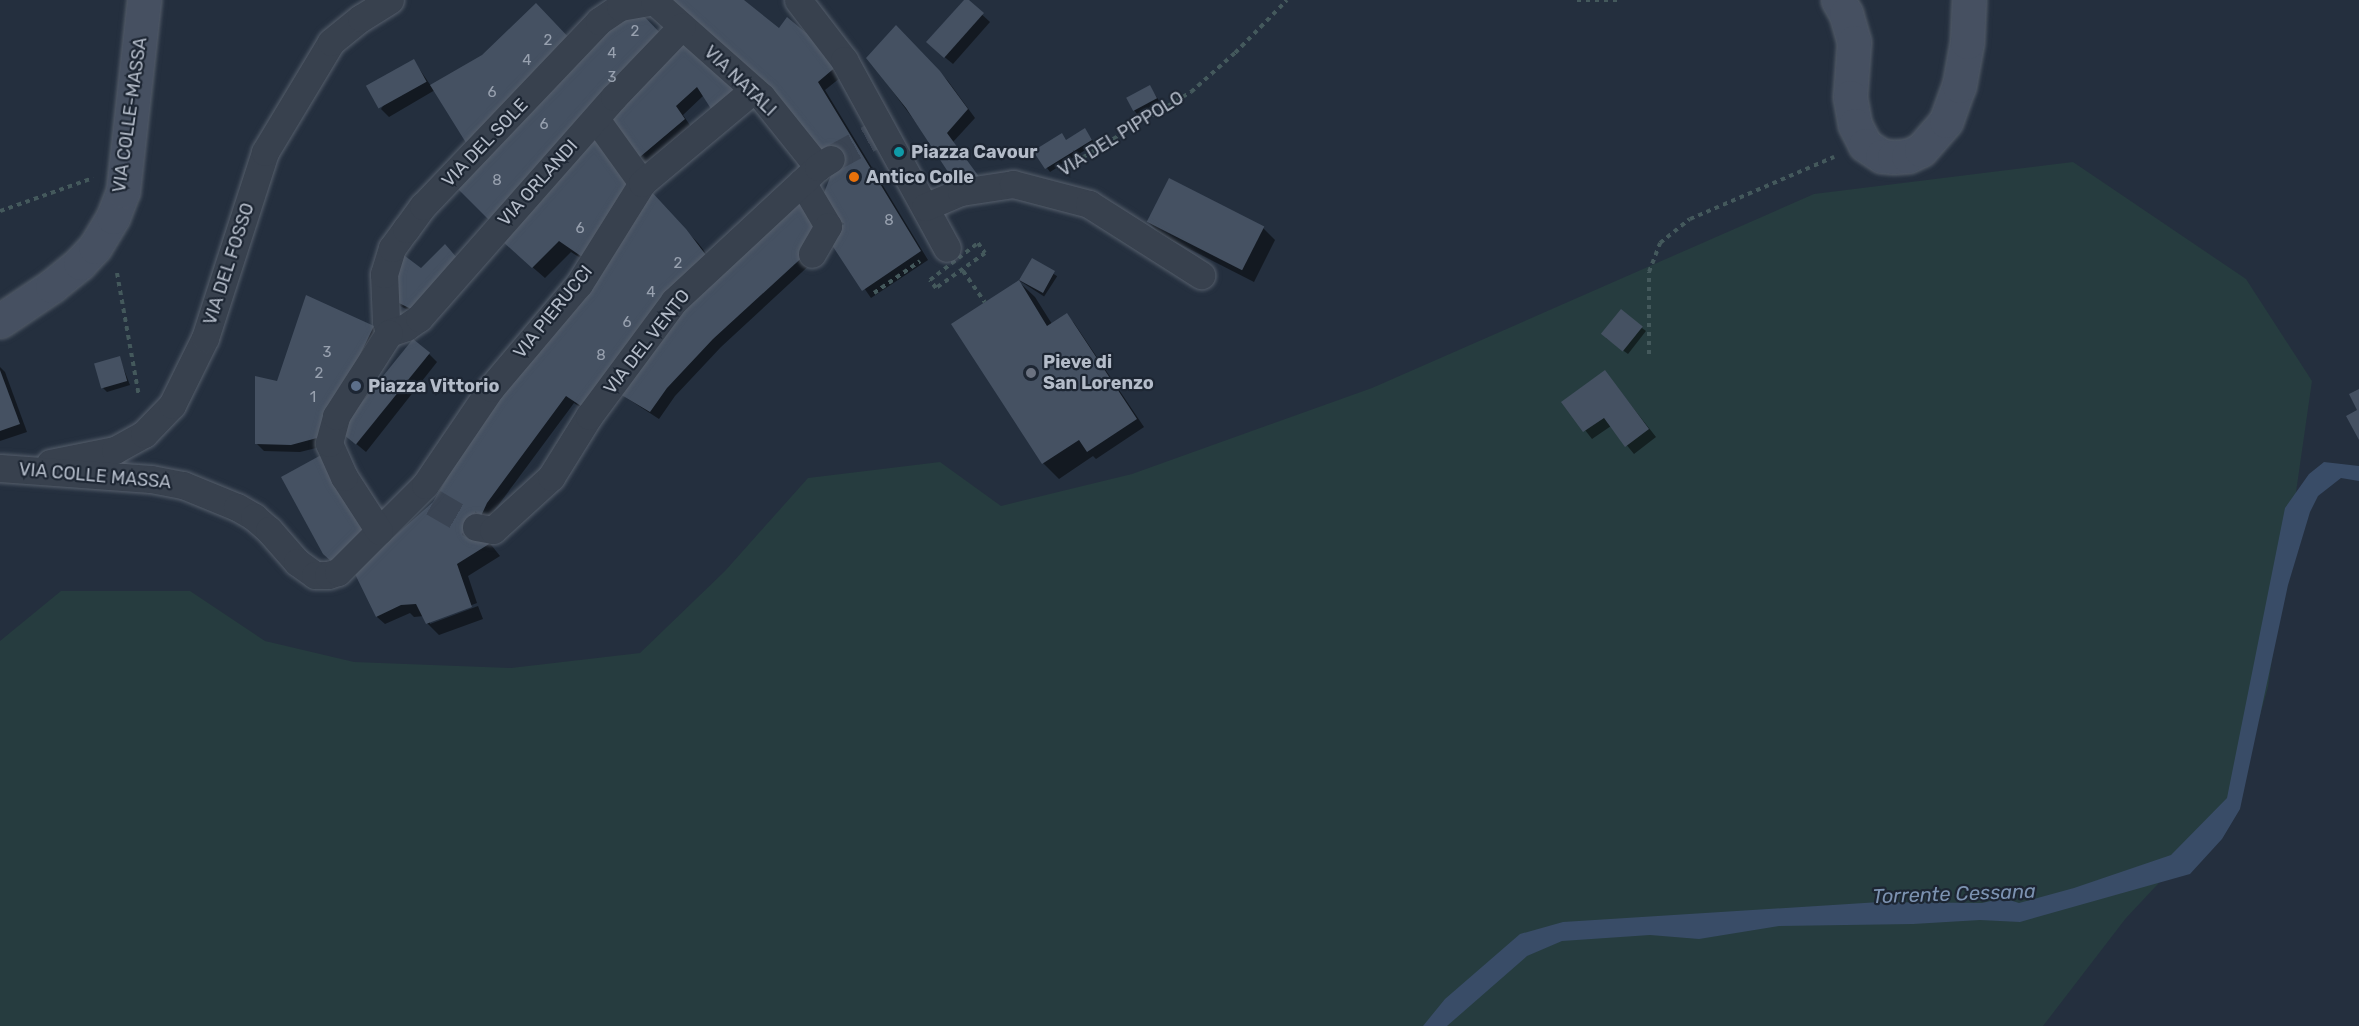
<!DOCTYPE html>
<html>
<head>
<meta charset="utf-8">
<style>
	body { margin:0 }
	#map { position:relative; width:2359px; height:1026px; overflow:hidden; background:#242f3e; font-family:Rubik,sans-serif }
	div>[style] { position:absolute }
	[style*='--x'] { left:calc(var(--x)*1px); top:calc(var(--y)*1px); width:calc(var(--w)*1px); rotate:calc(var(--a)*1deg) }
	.green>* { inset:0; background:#263c3f }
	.water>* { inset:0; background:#394c67 }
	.shadow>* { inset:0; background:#0007; transform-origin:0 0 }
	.building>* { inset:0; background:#455162; transform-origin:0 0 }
	.street-tunnel>* { height:27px; margin-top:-13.5px; transform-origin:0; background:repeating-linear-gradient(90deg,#3a4453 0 27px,transparent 0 41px) }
	.path>* { height:4px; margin-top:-2px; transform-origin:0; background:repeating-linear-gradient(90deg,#44595c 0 4.5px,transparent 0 9px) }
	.roads { filter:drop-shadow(0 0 2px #565f6c) drop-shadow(0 0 2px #565f6c) }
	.street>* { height:27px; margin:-13.5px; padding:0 13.5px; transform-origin:13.5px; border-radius:13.5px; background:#38414e }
	.secondary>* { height:33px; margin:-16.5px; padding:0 16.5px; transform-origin:16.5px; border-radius:16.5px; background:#465061 }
	.dots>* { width:16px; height:16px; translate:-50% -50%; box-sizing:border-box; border:3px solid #1d2633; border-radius:50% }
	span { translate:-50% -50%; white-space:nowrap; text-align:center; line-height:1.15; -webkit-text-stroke:4.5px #1d2633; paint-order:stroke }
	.number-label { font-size:15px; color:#98a1af }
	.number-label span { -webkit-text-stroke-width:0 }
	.street-label { font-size:18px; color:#b4bcc9 }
	.poi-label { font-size:18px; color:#b4bcc9; font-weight:700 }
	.left { translate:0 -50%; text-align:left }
	.water-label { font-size:20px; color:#7c92b1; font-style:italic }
</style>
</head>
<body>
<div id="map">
	<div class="green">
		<i style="clip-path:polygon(2073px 162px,2246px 279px,2312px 381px,2268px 687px,2236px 801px,2126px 918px,2043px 1026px,0 1026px,0 641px,61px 591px,190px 591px,265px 641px,354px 662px,511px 668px,640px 653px,725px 571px,808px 478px,940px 462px,1001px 506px,1132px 474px,1372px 388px,1814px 194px)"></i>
	</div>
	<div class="water">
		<i style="clip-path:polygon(2324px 462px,2359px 466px,2359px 481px,2341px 478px,2318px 496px,2310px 512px,2288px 585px,2240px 809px,2222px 839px,2190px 874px,2020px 922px,1980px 920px,1913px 924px,1779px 926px,1699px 939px,1650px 935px,1562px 941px,1527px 956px,1447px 1026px,1423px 1026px,1445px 999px,1520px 934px,1563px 922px,1880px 902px,1982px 903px,2003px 898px,2019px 903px,2074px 888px,2171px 855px,2227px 798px,2285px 508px,2309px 474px)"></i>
	</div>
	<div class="shadow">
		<i style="clip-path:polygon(742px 0,779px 30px,845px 74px,825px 90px,928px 260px,871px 298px,828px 236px,846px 225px,832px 176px)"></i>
		<i style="clip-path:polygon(966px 0,990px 22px,953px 64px,936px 50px)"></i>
		<i style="clip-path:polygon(638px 11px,704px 95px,683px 115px,692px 128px,643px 169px,607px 107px,648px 191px,698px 243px,719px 270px,799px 198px,815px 260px,721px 347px,675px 396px,659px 419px,616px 391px,595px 417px,574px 403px,494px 511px,488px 541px,500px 556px,468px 576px,477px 603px,430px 621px,430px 624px,478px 606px,483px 619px,439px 635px,427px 623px,424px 616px,414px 617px,410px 613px,385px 624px,377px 617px,356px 572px,434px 503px,599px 270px,571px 252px,545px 278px,515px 252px,495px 224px,507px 138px,435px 90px,389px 117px,381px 109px,414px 61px,431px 86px,580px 50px)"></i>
		<i style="clip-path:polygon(896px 27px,948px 81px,975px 118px,953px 142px,931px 143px,868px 58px)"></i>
		<i style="clip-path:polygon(1150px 87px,1160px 102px,1137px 114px,1134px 110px)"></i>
		<i style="clip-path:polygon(1085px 130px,1095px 144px,1050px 172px,1035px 152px,1067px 141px)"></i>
		<i style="clip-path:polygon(1148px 222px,1263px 228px,1275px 240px,1254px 282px,1160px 234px)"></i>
		<i style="clip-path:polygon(402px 255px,424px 318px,400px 306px,392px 298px)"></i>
		<i style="left:1032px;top:260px;width:30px;height:24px;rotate:33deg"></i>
		<i style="clip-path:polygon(1019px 282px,1035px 297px,1052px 324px,1066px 315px,1074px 323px,1144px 427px,1096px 459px,1093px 456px,1059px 479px,1043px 463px,953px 324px)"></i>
		<i style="clip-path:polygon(307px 297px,374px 327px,381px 335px,336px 443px,300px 452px,264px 451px,256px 443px)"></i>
		<i style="clip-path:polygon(1642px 328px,1646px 331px,1628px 354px,1606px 338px)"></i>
		<i style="clip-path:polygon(429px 354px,437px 362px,366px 452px,342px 432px)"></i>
		<i style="clip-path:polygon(119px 357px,130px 385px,107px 392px,103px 388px)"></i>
		<i style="clip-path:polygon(0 367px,5px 372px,27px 432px,0 441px)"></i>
		<i style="clip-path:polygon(1605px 372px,1656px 437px,1634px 454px,1611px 426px,1592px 439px,1564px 403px)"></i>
	</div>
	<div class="building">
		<i style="clip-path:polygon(666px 0,744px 0,779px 28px,787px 17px,823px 47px,838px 65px,818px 82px,921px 251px,862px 291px,826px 236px,844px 224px,820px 203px,831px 175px,840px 165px,824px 153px)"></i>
		<i style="clip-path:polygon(964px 0,969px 0,984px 13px,944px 58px,926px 42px)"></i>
		<i style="clip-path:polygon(536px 3px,573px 42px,468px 146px,430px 85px,482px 55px)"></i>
		<i style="clip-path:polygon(638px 10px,664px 37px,593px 132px,628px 184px,588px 261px,559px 241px,532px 268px,501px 240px,494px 225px,458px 189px,586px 41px)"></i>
		<i style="clip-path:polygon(896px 25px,940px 71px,968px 109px,947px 133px,980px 178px,954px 181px,906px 108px,866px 58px)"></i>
		<i style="clip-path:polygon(681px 33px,743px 89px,715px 115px,697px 87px,676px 106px,685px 119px,634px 162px,603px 119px)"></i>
		<i style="left:414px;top:59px;width:26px;height:55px;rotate:61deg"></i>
		<i style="left:1150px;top:85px;width:15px;height:27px;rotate:62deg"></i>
		<i style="clip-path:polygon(1085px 128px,1092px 140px,1045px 169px,1033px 151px,1062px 133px,1066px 140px)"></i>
		<i style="left:1169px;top:178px;width:107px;height:49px;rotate:27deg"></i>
		<i style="clip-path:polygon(649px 189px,686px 229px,709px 259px,587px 410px,566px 396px,487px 503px,476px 527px,489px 544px,457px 564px,472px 607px,426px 624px,416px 604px,401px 605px,376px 617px,354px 572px,433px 502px,470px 438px)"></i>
		<i style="clip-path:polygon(799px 196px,820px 227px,808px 252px,713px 339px,667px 388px,650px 412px,613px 390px,680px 304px)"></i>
		<i style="clip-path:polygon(445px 244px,458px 259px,415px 311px,391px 299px,401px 253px,421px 268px)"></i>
		<i style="clip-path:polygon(1032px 258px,1055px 271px,1043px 293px,1019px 280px,1047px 326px,1067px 313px,1137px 419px,1087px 452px,1079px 440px,1042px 464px,951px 324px,1019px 280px)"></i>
		<i style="clip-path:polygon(306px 295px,374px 326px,359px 357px,328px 435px,291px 445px,255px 444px,255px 376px,277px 381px)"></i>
		<i style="left:1621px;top:309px;width:28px;height:32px;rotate:39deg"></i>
		<i style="left:413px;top:339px;width:22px;height:118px;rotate:39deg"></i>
		<i style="left:120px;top:356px;width:26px;height:27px;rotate:74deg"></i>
		<i style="clip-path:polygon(0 370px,20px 424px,0 431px)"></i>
		<i style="clip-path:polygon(1605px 370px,1649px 429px,1625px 447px,1604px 418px,1583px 432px,1561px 402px)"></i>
		<i style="clip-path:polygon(2359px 389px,2359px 440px,2346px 416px,2357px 410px,2349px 394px)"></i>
		<i style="clip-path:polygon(323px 454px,365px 532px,332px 562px,323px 554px,281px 477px)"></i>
	</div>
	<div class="street-tunnel">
		<i style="--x:831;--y:159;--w:60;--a:-28.7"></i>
		<i style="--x:433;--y:502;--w:50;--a:30.2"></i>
	</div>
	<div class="path">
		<i style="--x:1577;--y:0;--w:41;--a:0"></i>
		<i style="--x:1067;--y:167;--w:145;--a:-31.2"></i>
		<i style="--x:1191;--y:92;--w:59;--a:-41.6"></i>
		<i style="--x:1235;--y:53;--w:74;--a:-45.5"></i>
		<i style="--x:0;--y:211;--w:99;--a:-19.5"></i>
		<i style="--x:978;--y:243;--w:12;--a:55"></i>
		<i style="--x:985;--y:253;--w:60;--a:144.5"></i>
		<i style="--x:936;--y:288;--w:10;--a:-127"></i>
		<i style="--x:930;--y:280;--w:61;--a:-37.6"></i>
		<i style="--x:963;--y:271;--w:38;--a:55"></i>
		<i style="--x:117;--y:273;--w:125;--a:79.9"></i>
		<i style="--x:874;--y:293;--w:56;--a:-34.8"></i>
		<i style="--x:1649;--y:354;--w:82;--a:-90"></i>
		<i style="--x:1649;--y:272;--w:31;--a:-69"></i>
		<i style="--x:1660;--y:243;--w:38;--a:-39"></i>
		<i style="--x:1690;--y:219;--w:157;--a:-23.3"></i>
	</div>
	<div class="roads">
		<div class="street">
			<i style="--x:798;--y:0;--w:76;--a:52.5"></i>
			<i style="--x:844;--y:60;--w:214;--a:61.3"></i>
			<i style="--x:596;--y:119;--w:79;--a:54.3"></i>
			<i style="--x:802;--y:182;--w:51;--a:59.4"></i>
			<i style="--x:828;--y:226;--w:32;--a:120"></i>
			<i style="--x:925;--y:207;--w:39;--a:-23"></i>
			<i style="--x:961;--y:192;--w:53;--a:-8.7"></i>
			<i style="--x:1013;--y:184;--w:79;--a:14.7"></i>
			<i style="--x:1089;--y:204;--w:133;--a:32.4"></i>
			<i style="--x:389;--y:333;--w:12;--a:-104"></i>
			<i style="--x:386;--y:321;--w:47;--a:-92.4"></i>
			<i style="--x:384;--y:274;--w:27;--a:-73"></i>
			<i style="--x:392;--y:248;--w:24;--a:-54"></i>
			<i style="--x:406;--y:229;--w:29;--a:-54"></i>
			<i style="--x:423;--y:206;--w:255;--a:-46.4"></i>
			<i style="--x:599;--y:21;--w:25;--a:-34"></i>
			<i style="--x:620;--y:7;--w:35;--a:-10"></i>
			<i style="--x:654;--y:1;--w:144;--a:41.6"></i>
			<i style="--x:762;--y:97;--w:90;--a:51.3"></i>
			<i style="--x:389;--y:333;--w:18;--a:-19"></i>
			<i style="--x:406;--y:327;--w:16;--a:-35"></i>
			<i style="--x:419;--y:318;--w:295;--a:-48.6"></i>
			<i style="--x:614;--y:97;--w:98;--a:-46.2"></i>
			<i style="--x:50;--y:463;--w:66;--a:-11.3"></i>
			<i style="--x:115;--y:450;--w:33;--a:-29"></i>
			<i style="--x:144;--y:434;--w:40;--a:-46"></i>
			<i style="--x:172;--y:405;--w:75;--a:-63.8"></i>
			<i style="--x:205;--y:338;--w:195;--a:-72.1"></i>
			<i style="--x:265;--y:152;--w:128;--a:-59"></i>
			<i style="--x:331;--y:42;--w:38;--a:-39"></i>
			<i style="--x:361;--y:18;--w:34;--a:-32"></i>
			<i style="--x:0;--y:468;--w:151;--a:4.2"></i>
			<i style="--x:151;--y:479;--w:33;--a:11"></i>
			<i style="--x:183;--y:485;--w:58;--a:22.2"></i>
			<i style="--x:237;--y:507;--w:20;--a:30"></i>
			<i style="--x:254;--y:517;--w:20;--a:41"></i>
			<i style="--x:269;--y:530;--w:43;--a:48.8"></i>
			<i style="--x:297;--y:562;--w:22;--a:36"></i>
			<i style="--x:315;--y:575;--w:13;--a:0"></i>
			<i style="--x:328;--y:575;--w:10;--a:-17"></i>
			<i style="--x:338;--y:572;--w:123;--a:-45"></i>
			<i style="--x:425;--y:485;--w:117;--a:-55.8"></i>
			<i style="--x:491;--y:388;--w:136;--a:-49.8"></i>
			<i style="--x:579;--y:284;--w:119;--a:-58"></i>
			<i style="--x:642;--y:183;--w:145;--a:-40"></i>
			<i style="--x:476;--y:527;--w:17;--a:10"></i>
			<i style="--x:493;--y:530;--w:79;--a:-42.4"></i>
			<i style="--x:551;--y:477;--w:72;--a:-58.1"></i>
			<i style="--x:589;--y:416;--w:143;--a:-53.5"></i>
			<i style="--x:674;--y:301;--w:197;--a:-42.9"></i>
			<i style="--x:818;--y:167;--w:15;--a:-32"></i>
			<i style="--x:379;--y:531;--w:64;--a:-122.9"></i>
			<i style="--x:344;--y:477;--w:37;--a:-114"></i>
			<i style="--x:329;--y:443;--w:28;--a:-75"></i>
			<i style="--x:336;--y:416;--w:98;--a:-57.4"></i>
		</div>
		<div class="secondary">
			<i style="--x:1838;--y:0;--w:16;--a:60"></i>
			<i style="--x:1846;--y:14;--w:29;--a:74"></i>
			<i style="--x:1854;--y:42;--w:55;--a:94.2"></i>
			<i style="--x:1850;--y:97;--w:28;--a:80"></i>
			<i style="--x:1855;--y:125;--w:22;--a:63"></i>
			<i style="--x:1865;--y:145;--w:20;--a:33"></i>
			<i style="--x:1882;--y:156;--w:12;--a:5"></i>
			<i style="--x:1894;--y:157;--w:14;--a:-4"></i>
			<i style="--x:1908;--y:156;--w:14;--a:-25"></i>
			<i style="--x:1921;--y:150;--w:38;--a:-49"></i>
			<i style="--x:1946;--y:121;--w:37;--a:-70"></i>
			<i style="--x:1959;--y:86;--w:45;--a:-79.7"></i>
			<i style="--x:1967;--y:42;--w:42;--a:-87.3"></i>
			<i style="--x:0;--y:321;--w:63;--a:-33.9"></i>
			<i style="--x:52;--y:286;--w:36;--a:-39"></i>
			<i style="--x:80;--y:263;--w:22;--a:-47"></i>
			<i style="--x:95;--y:247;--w:35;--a:-59"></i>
			<i style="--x:113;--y:217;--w:28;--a:-69"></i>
			<i style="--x:123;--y:191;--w:192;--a:-83.7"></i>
		</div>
	</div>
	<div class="dots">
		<i style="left:899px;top:152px;background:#0f9aa8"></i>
		<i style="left:854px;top:177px;background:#e8710a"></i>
		<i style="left:1031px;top:373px;background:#6b7280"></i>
		<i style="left:356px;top:386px;background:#5c6f8a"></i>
	</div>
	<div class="number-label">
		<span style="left:635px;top:32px">2</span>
		<span style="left:548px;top:41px">2</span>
		<span style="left:612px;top:54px">4</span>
		<span style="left:527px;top:61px">4</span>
		<span style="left:612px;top:78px">3</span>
		<span style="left:492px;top:93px">6</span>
		<span style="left:544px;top:125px">6</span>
		<span style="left:497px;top:181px">8</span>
		<span style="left:889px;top:221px">8</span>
		<span style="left:580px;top:229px">6</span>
		<span style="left:678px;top:264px">2</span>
		<span style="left:651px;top:293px">4</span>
		<span style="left:627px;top:323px">6</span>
		<span style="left:327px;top:353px">3</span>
		<span style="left:601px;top:356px">8</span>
		<span style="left:319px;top:374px">2</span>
		<span style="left:313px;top:398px">1</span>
	</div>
	<div class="street-label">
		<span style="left:740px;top:81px;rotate:44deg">VIA NATALI</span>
		<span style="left:130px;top:115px;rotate:-82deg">VIA COLLE-MASSA</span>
		<span style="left:1121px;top:134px;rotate:-32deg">VIA DEL PIPPOLO</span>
		<span style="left:485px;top:143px;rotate:-46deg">VIA DEL SOLE</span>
		<span style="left:538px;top:183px;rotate:-48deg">VIA ORLANDI</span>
		<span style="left:229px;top:264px;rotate:-72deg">VIA DEL FOSSO</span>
		<span style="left:553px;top:312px;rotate:-51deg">VIA PIERUCCI</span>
		<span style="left:647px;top:342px;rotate:-52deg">VIA DEL VENTO</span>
		<span style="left:95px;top:476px;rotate:5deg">VIA COLLE MASSA</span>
	</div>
	<div class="poi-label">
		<span class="left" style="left:911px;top:152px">Piazza Cavour</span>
		<span class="left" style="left:866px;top:177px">Antico Colle</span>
		<span class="left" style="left:1043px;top:373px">Pieve di<br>San Lorenzo</span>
		<span class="left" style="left:368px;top:386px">Piazza Vittorio</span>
	</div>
	<div class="water-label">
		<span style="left:1954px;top:894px;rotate:-2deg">Torrente Cessana</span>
	</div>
</div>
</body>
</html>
